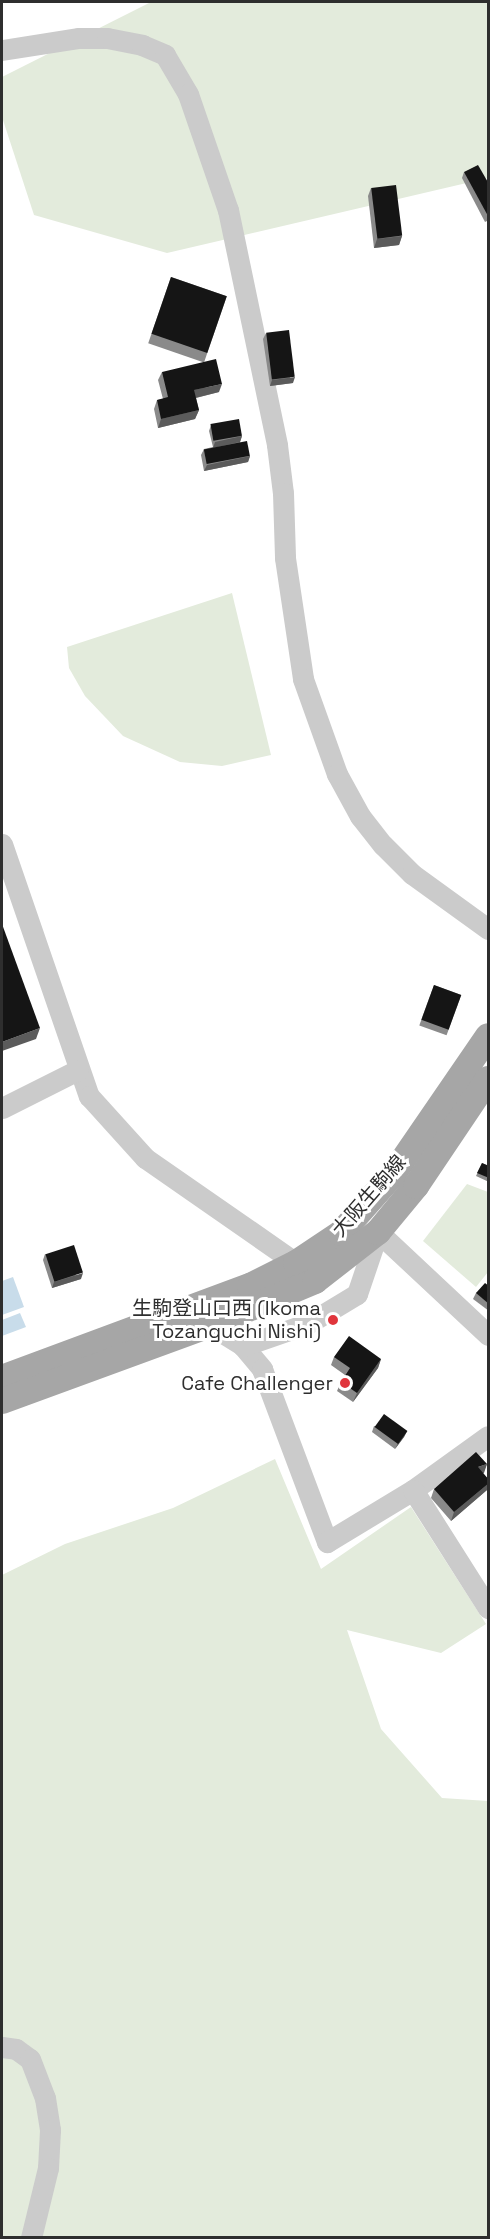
<!DOCTYPE html>
<html>
<head>
<meta charset="utf-8">
<style>
	body { margin:0 }
	#map { position:relative; width:490px; height:2239px; overflow:hidden; background:#fff; font-family:"Space Grotesk","Noto Sans JP",sans-serif }
	div>[style] { position:absolute }
	[style*='--x'] { left:calc(var(--x)*1px); top:calc(var(--y)*1px); width:calc(var(--w)*1px); rotate:calc(var(--a)*1deg) }
	.green>* { inset:0; background:#e3ebdc }
	.water>* { inset:0; background:#c8dcea }
	.minor>* { height:21px; margin:-10.5px; padding:0 10.5px; transform-origin:10.5px; border-radius:10.5px; background:#cbcbcb }
	.major>* { height:26px; margin:-13px; padding:0 13px; transform-origin:13px; border-radius:13px; background:#a6a6a6 }
	.wall>* { inset:0; background:#8a8a8a; transform-origin:0 0 }
	.shaded-wall>* { inset:0; background:#5b5b5b }
	.building>* { inset:0; background:#151515; transform-origin:0 0 }
	.dots>* { width:16px; height:16px; translate:-50% -50%; box-sizing:border-box; border:3px solid #fff; border-radius:50% }
	span { translate:-50% -50%; white-space:nowrap; text-align:center; line-height:1.15; -webkit-text-stroke:6px #fff; paint-order:stroke }
	.street-label { font-size:20px; color:#2e2e2e }
	.poi-label { font-size:20px; color:#2e2e2e }
	.right { translate:-100% -50%; text-align:right }
	.frame { position:absolute; inset:0; border:3px solid #2e2e2e; pointer-events:none }
</style>
</head>
<body>
<div id="map">
	<div class="green">
		<i style="clip-path:polygon(151px 2px,488px 2px,488px 178px,167px 253px,34px 215px,2px 117px,2px 77px)"></i>
		<i style="clip-path:polygon(232px 593px,271px 755px,222px 766px,180px 762px,123px 736px,85px 696px,69px 668px,67px 647px)"></i>
		<i style="clip-path:polygon(467px 1184px,488px 1192px,488px 1272px,476px 1287px,423px 1241px)"></i>
		<i style="clip-path:polygon(275px 1459px,321px 1569px,411px 1507px,486px 1624px,441px 1653px,347px 1630px,381px 1729px,442px 1798px,488px 1801px,488px 2237px,2px 2238px,2px 1575px,65px 1544px,173px 1508px)"></i>
	</div>
	<div class="water">
		<i style="clip-path:polygon(13px 1277px,24px 1307px,2px 1315px,2px 1281px)"></i>
		<i style="clip-path:polygon(20px 1313px,26px 1327px,2px 1336px,2px 1320px)"></i>
	</div>
	<div class="minor">
		<i style="--x:2;--y:50;--w:78;--a:-8.9"></i>
		<i style="--x:79;--y:38;--w:28;--a:0"></i>
		<i style="--x:107;--y:38;--w:36;--a:11"></i>
		<i style="--x:142;--y:45;--w:25;--a:23"></i>
		<i style="--x:165;--y:55;--w:45;--a:59.5"></i>
		<i style="--x:188;--y:94;--w:123;--a:71"></i>
		<i style="--x:228;--y:210;--w:240;--a:78.2"></i>
		<i style="--x:277;--y:445;--w:48;--a:82.9"></i>
		<i style="--x:283;--y:493;--w:65;--a:88.2"></i>
		<i style="--x:285;--y:558;--w:122;--a:81.5"></i>
		<i style="--x:303;--y:679;--w:101;--a:70.3"></i>
		<i style="--x:337;--y:774;--w:48;--a:61.3"></i>
		<i style="--x:360;--y:816;--w:37;--a:52"></i>
		<i style="--x:383;--y:845;--w:41;--a:45"></i>
		<i style="--x:412;--y:874;--w:94;--a:35.9"></i>
		<i style="--x:2;--y:844;--w:267;--a:71"></i>
		<i style="--x:89;--y:1096;--w:84;--a:47.9"></i>
		<i style="--x:145;--y:1158;--w:184;--a:34.8"></i>
		<i style="--x:2;--y:1108;--w:85;--a:-26.6"></i>
		<i style="--x:210;--y:1325;--w:39;--a:32"></i>
		<i style="--x:243;--y:1346;--w:30;--a:50"></i>
		<i style="--x:262;--y:1369;--w:185;--a:69.4"></i>
		<i style="--x:327;--y:1542;--w:100;--a:-31.2"></i>
		<i style="--x:413;--y:1490;--w:92;--a:-35.8"></i>
		<i style="--x:243;--y:1346;--w:70;--a:-19.2"></i>
		<i style="--x:309;--y:1323;--w:56;--a:-31.1"></i>
		<i style="--x:357;--y:1294;--w:65;--a:-71.3"></i>
		<i style="--x:378;--y:1232;--w:151;--a:43.1"></i>
		<i style="--x:413;--y:1490;--w:140;--a:57.6"></i>
		<i style="--x:2;--y:2047;--w:14;--a:8"></i>
		<i style="--x:16;--y:2049;--w:17;--a:36"></i>
		<i style="--x:30;--y:2059;--w:42;--a:69"></i>
		<i style="--x:45;--y:2098;--w:32;--a:81"></i>
		<i style="--x:50;--y:2130;--w:38;--a:93"></i>
		<i style="--x:48;--y:2168;--w:72;--a:103.7"></i>
	</div>
	<div class="major">
		<i style="--x:2;--y:1378;--w:265;--a:-20.4"></i>
		<i style="--x:250;--y:1286;--w:51;--a:-26.6"></i>
		<i style="--x:296;--y:1263;--w:54;--a:-33.7"></i>
		<i style="--x:341;--y:1233;--w:80;--a:-48.5"></i>
		<i style="--x:394;--y:1173;--w:166;--a:-55.5"></i>
		<i style="--x:2;--y:1401;--w:221;--a:-20.1"></i>
		<i style="--x:210;--y:1325;--w:114;--a:-22.7"></i>
		<i style="--x:315;--y:1281;--w:80;--a:-37.9"></i>
		<i style="--x:378;--y:1232;--w:60;--a:-50.4"></i>
		<i style="--x:416;--y:1186;--w:129;--a:-56.1"></i>
	</div>
	<div class="wall">
		<i style="clip-path:polygon(464px 172px,489px 184px,489px 220px,485px 222px,462px 178px)"></i>
		<i style="clip-path:polygon(371px 188px,402px 236px,399px 245px,374px 248px,368px 196px)"></i>
		<i style="left:171px;top:277px;width:59px;height:70px;rotate:19deg"></i>
		<i style="clip-path:polygon(266px 333px,293px 383px,270px 386px,263px 339px)"></i>
		<i style="clip-path:polygon(162px 372px,219px 392px,196px 398px,199px 410px,195px 419px,158px 428px,154px 409px,157px 400px,163px 399px,158px 380px)"></i>
		<i style="clip-path:polygon(211px 425px,242px 436px,240px 442px,250px 456px,248px 462px,204px 471px,201px 455px,204px 449px,213px 447px,209px 431px)"></i>
		<i style="left:434px;top:985px;width:29px;height:43px;rotate:20deg"></i>
		<i style="clip-path:polygon(482px 1163px,489px 1166px,489px 1182px,476px 1176px)"></i>
		<i style="clip-path:polygon(45px 1254px,81px 1279px,52px 1288px,43px 1260px)"></i>
		<i style="clip-path:polygon(489px 1286px,489px 1311px,473px 1299px,476px 1293px)"></i>
		<i style="clip-path:polygon(334px 1357px,381px 1359px,378px 1368px,353px 1402px,337px 1391px,341px 1382px,345px 1375px,331px 1365px)"></i>
		<i style="clip-path:polygon(374px 1426px,407px 1431px,404px 1437px,395px 1449px,372px 1432px)"></i>
		<i style="clip-path:polygon(487px 1464px,483px 1473px,489px 1480px,489px 1486px,487px 1490px,451px 1521px,431px 1498px,434px 1489px)"></i>
	</div>
	<div class="shaded-wall">
		<i style="clip-path:polygon(402px 236px,399px 245px,374px 248px,377px 239px)"></i>
		<i style="clip-path:polygon(295px 377px,293px 383px,270px 386px,272px 380px)"></i>
		<i style="clip-path:polygon(222px 384px,219px 392px,191px 399px,194px 390px)"></i>
		<i style="clip-path:polygon(199px 410px,195px 419px,158px 428px,161px 419px)"></i>
		<i style="clip-path:polygon(242px 436px,240px 442px,213px 448px,215px 442px)"></i>
		<i style="clip-path:polygon(250px 456px,248px 462px,204px 471px,207px 465px)"></i>
		<i style="clip-path:polygon(40px 1028px,36px 1039px,2px 1051px,2px 1042px)"></i>
		<i style="clip-path:polygon(83px 1273px,81px 1279px,52px 1288px,54px 1282px)"></i>
		<i style="clip-path:polygon(381px 1359px,378px 1368px,353px 1402px,357px 1393px)"></i>
		<i style="clip-path:polygon(407px 1431px,404px 1437px,395px 1449px,398px 1443px)"></i>
		<i style="clip-path:polygon(487px 1464px,484px 1473px,475px 1476px,478px 1467px)"></i>
		<i style="clip-path:polygon(489px 1483px,487px 1490px,451px 1521px,454px 1512px)"></i>
	</div>
	<div class="building">
		<i style="clip-path:polygon(478px 165px,489px 184px,489px 215px,488px 216px,464px 172px)"></i>
		<i style="left:396px;top:185px;width:51px;height:25px;rotate:83deg"></i>
		<i style="left:171px;top:277px;width:59px;height:60px;rotate:19deg"></i>
		<i style="left:289px;top:330px;width:47px;height:23px;rotate:83deg"></i>
		<i style="clip-path:polygon(216px 359px,222px 384px,194px 390px,199px 410px,161px 419px,157px 400px,168px 397px,162px 372px)"></i>
		<i style="left:239px;top:419px;width:17px;height:29px;rotate:80deg"></i>
		<i style="left:247px;top:441px;width:15px;height:44px;rotate:79deg"></i>
		<i style="clip-path:polygon(2px 924px,40px 1028px,2px 1042px)"></i>
		<i style="left:434px;top:985px;width:29px;height:37px;rotate:20deg"></i>
		<i style="clip-path:polygon(482px 1163px,489px 1166px,489px 1178px,477px 1173px)"></i>
		<i style="left:74px;top:1245px;width:29px;height:30px;rotate:72deg"></i>
		<i style="clip-path:polygon(485px 1283px,489px 1286px,489px 1304px,476px 1293px)"></i>
		<i style="clip-path:polygon(349px 1336px,381px 1359px,357px 1393px,341px 1382px,350px 1368px,334px 1357px)"></i>
		<i style="left:384px;top:1414px;width:29px;height:16px;rotate:36deg"></i>
		<i style="clip-path:polygon(476px 1452px,487px 1464px,478px 1467px,489px 1480px,489px 1483px,454px 1512px,434px 1489px)"></i>
	</div>
	<div class="dots">
		<i style="left:333px;top:1320px;background:#e0353c"></i>
		<i style="left:345px;top:1383px;background:#e0353c"></i>
	</div>
	<div class="street-label">
		<span style="left:369px;top:1196px;rotate:-49deg">大阪生駒線</span>
	</div>
	<div class="poi-label">
		<span class="right" style="left:321px;top:1320px">生駒登山口西 (Ikoma<br>Tozanguchi Nishi)</span>
		<span class="right" style="left:333px;top:1383px">Cafe Challenger</span>
	</div>
	<div class="frame"></div>
</div>
</body>
</html>
